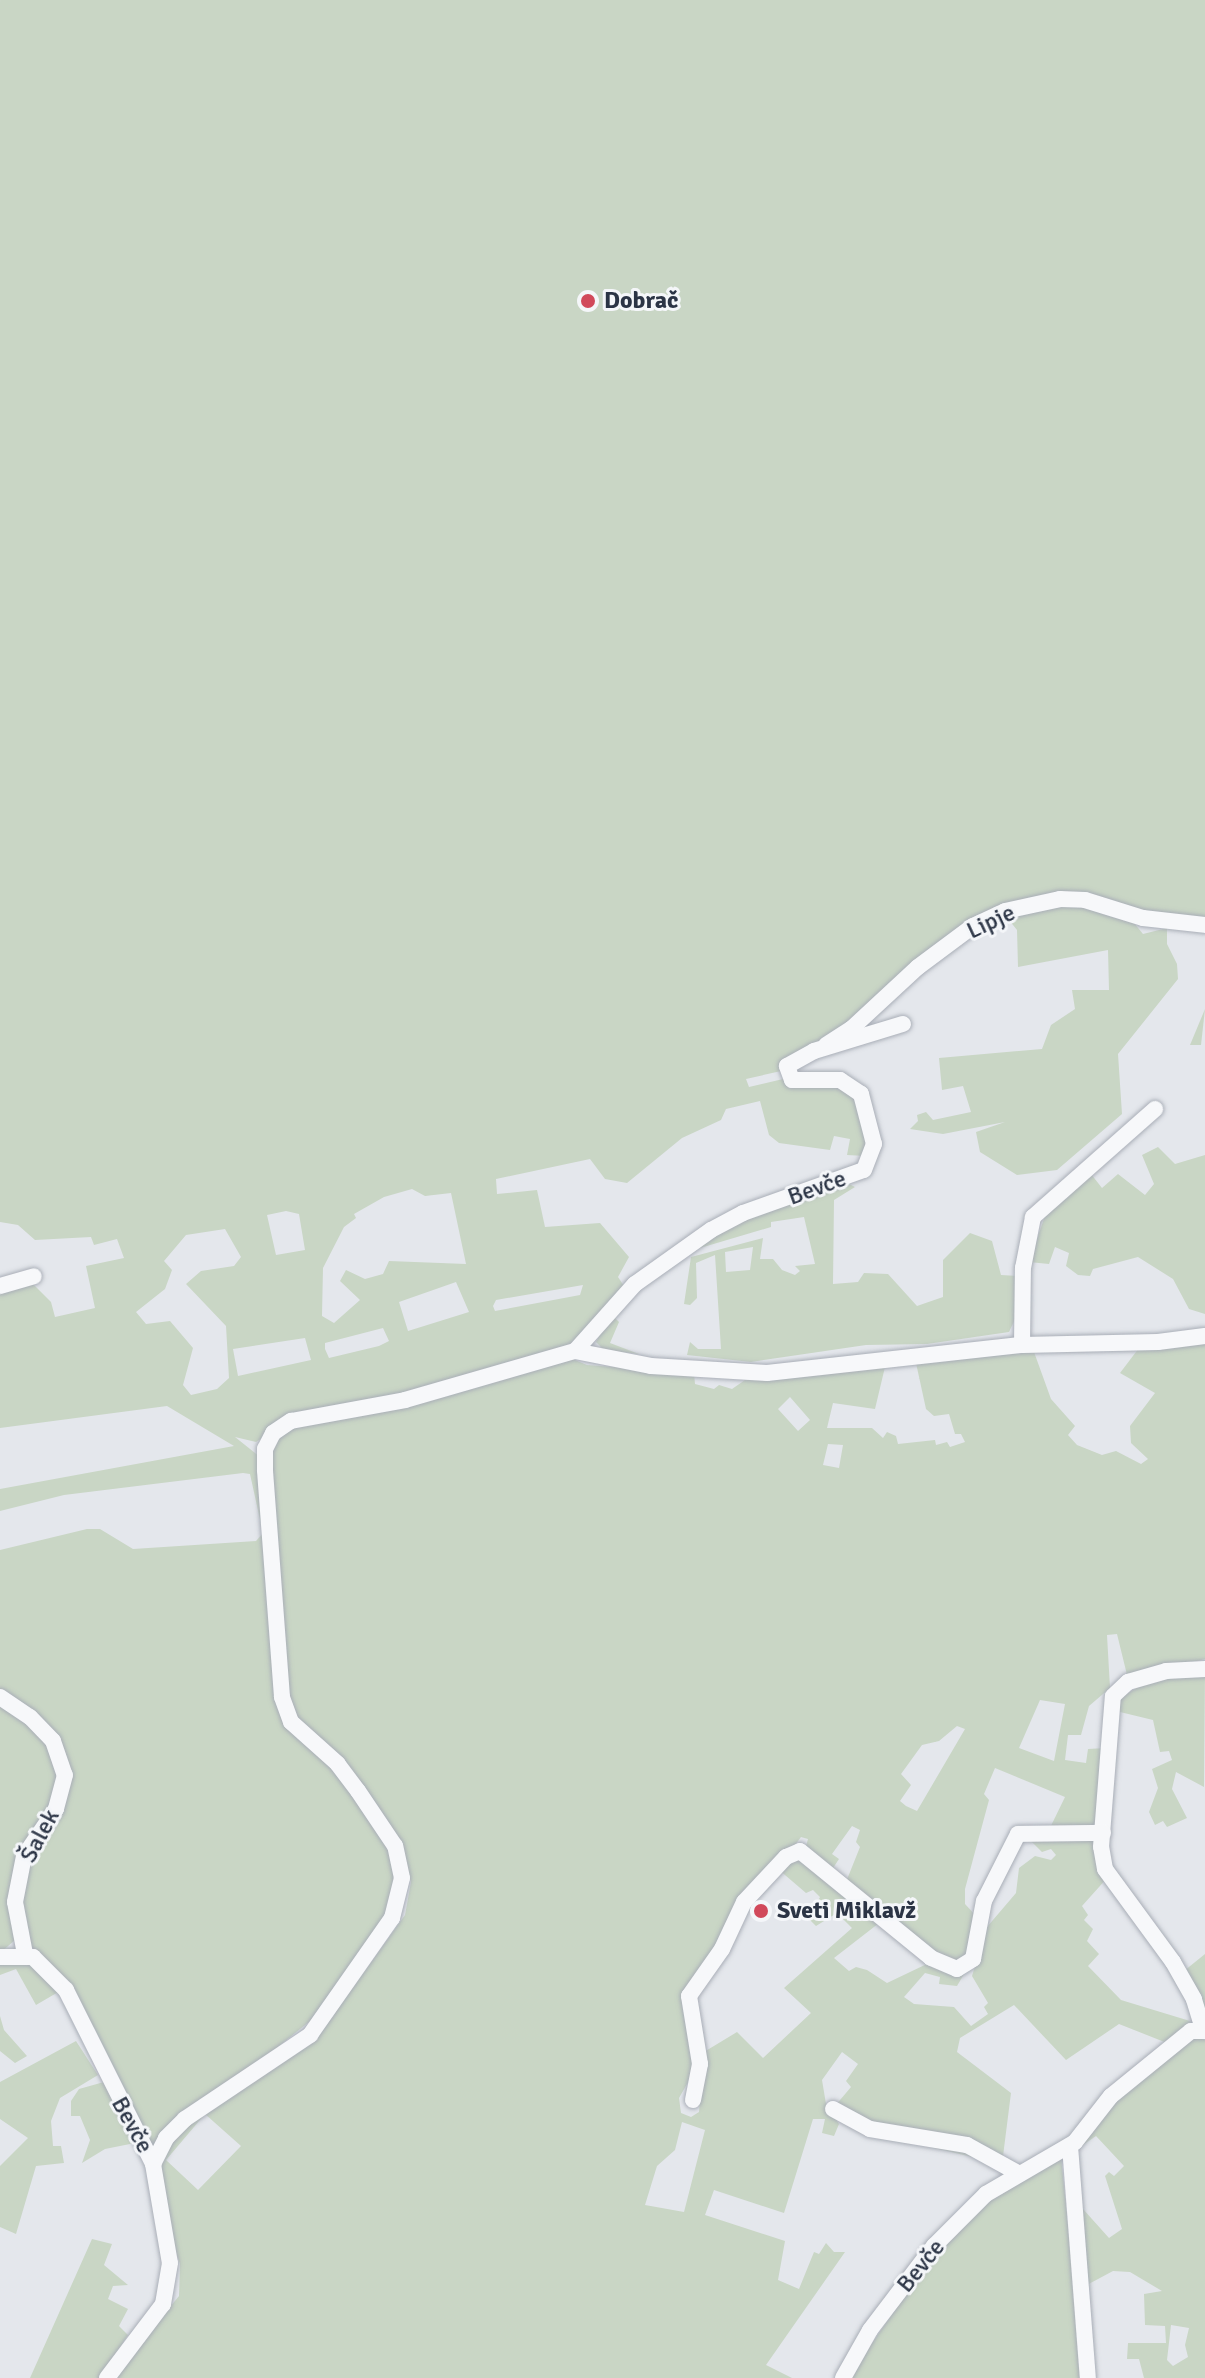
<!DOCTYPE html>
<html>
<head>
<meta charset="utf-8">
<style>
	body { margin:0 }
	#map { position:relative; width:1205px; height:2378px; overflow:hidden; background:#e4e7ec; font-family:Signika,sans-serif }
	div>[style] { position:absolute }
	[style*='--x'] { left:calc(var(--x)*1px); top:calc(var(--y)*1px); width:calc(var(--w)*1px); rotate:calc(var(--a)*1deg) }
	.green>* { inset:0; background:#c9d6c5 }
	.roads { filter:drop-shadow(0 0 2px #a9aeb7) drop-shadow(0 0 2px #a9aeb7) }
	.minor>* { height:16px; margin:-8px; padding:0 8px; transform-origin:8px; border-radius:8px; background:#f7f8fa }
	.dots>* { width:22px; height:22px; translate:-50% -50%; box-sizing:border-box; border:4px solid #f4f6f9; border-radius:50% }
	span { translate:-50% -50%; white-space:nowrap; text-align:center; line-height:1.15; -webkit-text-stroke:6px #f4f6f9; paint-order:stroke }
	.poi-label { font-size:24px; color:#2b3445; font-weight:700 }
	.left { translate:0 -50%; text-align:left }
	.street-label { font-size:24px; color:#2b3445 }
</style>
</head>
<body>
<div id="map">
	<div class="green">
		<i style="clip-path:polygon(evenodd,0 0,1205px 0,1205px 918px,1018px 902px,781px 1071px,746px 1079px,749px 1087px,783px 1079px,841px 1083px,864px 1107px,866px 1156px,847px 1155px,850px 1139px,834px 1136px,830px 1150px,779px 1143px,769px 1135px,760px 1101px,726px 1109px,721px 1120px,682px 1138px,627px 1183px,605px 1179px,590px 1159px,496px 1179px,497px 1194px,537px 1190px,545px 1227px,600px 1223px,629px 1257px,618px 1277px,626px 1289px,578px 1343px,465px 1381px,298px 1415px,256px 1442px,235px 1437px,260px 1457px,288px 1729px,324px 1754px,387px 1846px,398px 1883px,389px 1909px,320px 2013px,153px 2147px,50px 1964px,26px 1942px,15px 1940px,0 1953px,0 1550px,87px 1529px,100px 1529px,133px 1549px,256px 1541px,263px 1533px,250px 1474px,243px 1473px,64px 1495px,0 1511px,0 1489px,234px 1446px,167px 1406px,0 1428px,0 1287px,28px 1279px,51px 1302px,55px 1317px,95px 1308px,86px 1266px,124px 1258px,117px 1239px,94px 1245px,91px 1237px,35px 1240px,18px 1225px,0 1222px,0 0,412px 1189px,425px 1196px,451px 1193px,466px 1264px,389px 1261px,383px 1274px,365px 1279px,346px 1270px,340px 1281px,360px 1300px,334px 1323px,322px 1316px,323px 1268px,344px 1227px,356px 1218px,354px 1214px,384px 1197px,412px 1189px,0 0,286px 1211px,299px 1214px,305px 1250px,276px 1255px,267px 1215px,286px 1211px,0 0,225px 1229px,241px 1257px,234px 1266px,201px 1271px,186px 1284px,226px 1326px,229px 1378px,217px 1389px,191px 1395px,183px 1385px,193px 1348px,170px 1321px,146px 1324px,136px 1312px,165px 1289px,172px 1270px,164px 1261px,186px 1235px,225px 1229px,0 0,456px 1282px,469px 1312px,408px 1331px,399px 1302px,456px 1282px,0 0,583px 1285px,580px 1295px,495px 1311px,493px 1306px,496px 1300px,583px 1285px,0 0,383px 1328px,389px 1341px,379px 1346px,329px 1358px,325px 1349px,325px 1343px,383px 1328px,0 0,305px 1338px,311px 1360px,238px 1376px,233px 1349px,305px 1338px)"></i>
		<i style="clip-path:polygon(1084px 904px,1134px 923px,1143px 934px,1167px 928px,1167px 944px,1177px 964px,1178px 979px,1118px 1054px,1122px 1114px,1057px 1170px,1017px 1175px,980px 1152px,976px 1132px,1005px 1122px,943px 1134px,910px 1129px,918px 1121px,917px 1115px,926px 1112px,933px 1120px,971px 1112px,963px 1086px,942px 1090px,939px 1058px,1042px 1049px,1051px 1025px,1075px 1009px,1072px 990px,1109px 990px,1108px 950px,1018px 967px,1017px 930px,1005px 915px)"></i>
		<i style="clip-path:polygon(1205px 1009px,1201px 1045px,1190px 1045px)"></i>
		<i style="clip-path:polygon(1158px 1147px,1175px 1164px,1205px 1155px,1205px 1314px,1189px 1309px,1173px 1279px,1138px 1257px,1093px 1269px,1090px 1276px,1078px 1275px,1066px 1266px,1069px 1253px,1055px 1247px,1049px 1264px,1029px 1262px,1045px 1216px,1091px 1174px,1102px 1188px,1118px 1174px,1145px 1195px,1154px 1184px,1142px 1155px)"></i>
		<i style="clip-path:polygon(evenodd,847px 1183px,855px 1187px,834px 1200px,833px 1284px,858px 1282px,864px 1273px,888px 1274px,917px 1306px,943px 1297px,943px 1260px,970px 1233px,992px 1241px,1001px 1275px,1018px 1276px,1016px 1317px,1009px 1332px,927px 1344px,866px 1345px,751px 1362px,687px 1355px,690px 1342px,698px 1349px,721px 1349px,715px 1255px,696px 1263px,697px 1298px,690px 1305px,684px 1304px,691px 1257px,763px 1238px,760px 1259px,773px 1259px,782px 1270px,795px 1275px,800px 1271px,795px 1266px,815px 1264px,804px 1217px,771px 1222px,771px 1227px,690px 1251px,736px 1221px,847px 1183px,753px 1247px,750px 1270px,726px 1272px,725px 1252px,753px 1247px)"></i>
		<i style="clip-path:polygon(611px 1314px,619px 1322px,610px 1343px,639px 1354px,604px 1350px,596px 1342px)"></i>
		<i style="clip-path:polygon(evenodd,1205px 1338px,1205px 1659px,1128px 1679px,1117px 1634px,1107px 1635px,1110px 1688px,1089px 1706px,1081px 1735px,1068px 1735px,1065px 1760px,1086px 1763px,1088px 1749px,1106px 1748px,1100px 1825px,1048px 1832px,1065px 1797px,995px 1768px,984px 1794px,989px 1800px,965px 1889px,965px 1904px,977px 1917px,966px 1961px,946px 1964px,846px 1882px,860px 1847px,856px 1842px,860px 1830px,852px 1826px,832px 1854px,839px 1859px,831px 1871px,805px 1850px,808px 1839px,801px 1837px,686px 1992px,695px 2070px,679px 2098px,681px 2113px,691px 2117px,699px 2112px,704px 2052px,737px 2032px,763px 2058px,811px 2013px,784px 1988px,852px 1928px,837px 1913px,816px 1926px,809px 1919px,820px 1897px,813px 1890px,806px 1893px,778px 1869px,803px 1857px,883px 1920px,834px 1958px,849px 1971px,856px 1967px,867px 1970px,887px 1983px,931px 1962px,967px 1969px,957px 1986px,939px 1984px,940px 1977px,925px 1973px,904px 1997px,914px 2004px,954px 2007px,971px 2026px,988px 2014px,984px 2007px,988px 2003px,972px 1976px,987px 1927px,1016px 1893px,1019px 1868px,1035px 1856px,1051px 1860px,1056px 1855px,1051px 1849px,1042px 1852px,1031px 1841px,1093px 1838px,1108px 1877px,1082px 1906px,1088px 1915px,1084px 1920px,1093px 1929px,1087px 1941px,1099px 1954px,1088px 1966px,1121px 2000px,1190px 2021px,1188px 2028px,1167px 2043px,1119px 2024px,1066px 2060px,1014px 2005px,960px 2038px,957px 2052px,1011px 2093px,1002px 2164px,917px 2144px,835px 2106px,851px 2087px,846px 2081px,858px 2064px,842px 2052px,822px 2080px,826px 2104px,839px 2124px,834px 2136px,822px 2133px,825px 2119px,813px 2119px,784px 2213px,714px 2190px,705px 2215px,785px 2241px,778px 2280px,799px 2289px,814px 2252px,819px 2254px,826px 2243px,834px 2252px,845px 2252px,766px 2365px,792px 2378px,112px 2378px,179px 2296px,180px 2264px,161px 2208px,161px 2159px,175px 2134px,319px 2035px,405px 1915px,411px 1882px,400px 1848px,352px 1771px,291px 1714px,270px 1469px,274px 1444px,285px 1430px,570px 1358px,587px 1365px,694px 1373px,695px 1384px,714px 1389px,719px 1385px,732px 1389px,745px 1380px,885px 1367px,875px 1409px,833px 1403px,827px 1428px,872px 1428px,883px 1438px,887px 1432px,896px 1436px,898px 1444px,935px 1440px,936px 1445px,947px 1442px,950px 1447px,965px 1442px,961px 1434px,955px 1434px,949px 1414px,934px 1416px,926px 1409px,916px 1363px,1034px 1352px,1051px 1399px,1075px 1426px,1068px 1435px,1077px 1445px,1102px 1455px,1116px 1451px,1141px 1464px,1148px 1459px,1131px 1443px,1130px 1426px,1155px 1393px,1120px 1373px,1139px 1348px,1205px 1338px,790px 1397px,810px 1420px,798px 1431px,778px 1409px,790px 1397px,1205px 1338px,828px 1444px,843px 1445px,839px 1468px,823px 1465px,828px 1444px,1205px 1338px,1040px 1700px,1065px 1704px,1054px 1761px,1019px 1748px,1040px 1700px,1205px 1338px,957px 1726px,965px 1729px,917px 1811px,906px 1806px,900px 1801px,911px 1785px,901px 1774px,922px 1745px,939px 1741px,957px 1726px,1205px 1338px,205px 2114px,241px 2146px,198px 2190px,166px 2160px,205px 2114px,1205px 1338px,682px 2122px,705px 2130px,684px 2212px,645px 2205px,657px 2166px,675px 2150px,682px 2122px)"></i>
		<i style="clip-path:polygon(1205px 1671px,1204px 1787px,1176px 1772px,1172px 1789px,1187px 1818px,1167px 1827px,1163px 1821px,1155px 1825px,1149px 1812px,1158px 1788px,1152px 1769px,1172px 1760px,1169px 1751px,1160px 1752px,1153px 1720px,1120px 1712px,1117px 1700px,1148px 1681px)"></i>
		<i style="clip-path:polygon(1205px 1954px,1205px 2017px,1184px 1971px)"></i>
		<i style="clip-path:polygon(25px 1958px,60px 1991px,36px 2005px,16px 1969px,0 1975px,0 1963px)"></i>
		<i style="clip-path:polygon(0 2016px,4px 2030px,27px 2056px,15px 2063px,0 2051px)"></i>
		<i style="clip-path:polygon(evenodd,1191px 2036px,1205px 2040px,1205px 2378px,1144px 2378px,1139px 2359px,1127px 2359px,1128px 2343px,1166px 2343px,1165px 2326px,1145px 2325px,1144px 2294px,1162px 2291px,1130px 2272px,1113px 2271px,1085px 2286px,1079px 2213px,1083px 2209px,1109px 2238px,1122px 2229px,1105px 2176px,1109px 2172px,1114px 2176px,1124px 2166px,1096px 2136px,1080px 2147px,1099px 2114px,1191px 2036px,1171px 2325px,1189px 2328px,1185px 2345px,1188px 2357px,1173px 2366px,1167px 2360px,1171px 2325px)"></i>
		<i style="clip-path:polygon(76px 2041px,98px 2075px,60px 2098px,51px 2121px,53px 2146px,61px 2146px,64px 2163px,36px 2166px,16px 2234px,0 2227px,0 2166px,28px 2138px,0 2119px,0 2082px)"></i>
		<i style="clip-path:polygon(104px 2082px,135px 2143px,105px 2149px,82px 2163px,90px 2140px,80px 2116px,71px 2116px,71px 2101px,79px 2089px)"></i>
		<i style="clip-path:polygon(1061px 2157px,1084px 2378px,848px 2378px,926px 2265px,985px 2200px)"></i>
		<i style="clip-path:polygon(92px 2239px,112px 2244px,104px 2265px,128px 2285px,113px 2286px,108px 2299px,128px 2309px,119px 2326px,128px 2335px,100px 2378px,30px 2378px)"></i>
	</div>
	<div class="roads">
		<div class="minor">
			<i style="--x:826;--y:1045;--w:30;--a:-33"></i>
			<i style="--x:851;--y:1029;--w:91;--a:-42.8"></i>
			<i style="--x:918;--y:967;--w:69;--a:-36.7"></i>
			<i style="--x:973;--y:926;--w:35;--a:-25"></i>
			<i style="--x:1005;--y:911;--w:56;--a:-12.3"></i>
			<i style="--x:1060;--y:899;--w:25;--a:2"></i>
			<i style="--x:1085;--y:900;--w:61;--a:17.2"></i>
			<i style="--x:1143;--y:918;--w:62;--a:6.4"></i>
			<i style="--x:0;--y:1286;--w:35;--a:-16"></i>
			<i style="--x:1022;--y:1345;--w:77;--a:-89.3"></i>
			<i style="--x:1023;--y:1268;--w:52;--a:-78.9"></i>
			<i style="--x:1033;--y:1217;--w:163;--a:-41.5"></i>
			<i style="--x:575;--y:1351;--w:90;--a:-48.2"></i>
			<i style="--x:635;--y:1284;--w:93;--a:-35.4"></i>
			<i style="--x:711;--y:1230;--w:36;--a:-28"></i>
			<i style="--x:743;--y:1213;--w:128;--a:-19.6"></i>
			<i style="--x:864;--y:1170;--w:28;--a:-69"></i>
			<i style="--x:874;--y:1144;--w:52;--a:-104.6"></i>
			<i style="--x:861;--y:1094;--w:25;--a:-146"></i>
			<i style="--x:840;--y:1080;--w:48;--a:180"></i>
			<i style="--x:792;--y:1080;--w:15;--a:-110"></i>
			<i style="--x:787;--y:1066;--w:31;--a:-29"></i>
			<i style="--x:814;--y:1051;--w:93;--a:-16.9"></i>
			<i style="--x:0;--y:1697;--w:36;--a:34"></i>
			<i style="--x:30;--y:1717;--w:33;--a:46"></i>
			<i style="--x:53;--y:1741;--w:36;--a:71"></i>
			<i style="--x:65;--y:1775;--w:35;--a:105"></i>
			<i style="--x:56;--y:1809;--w:57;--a:124.2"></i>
			<i style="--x:24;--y:1856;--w:47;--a:101.1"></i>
			<i style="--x:15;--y:1902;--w:53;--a:79.1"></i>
			<i style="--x:0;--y:1957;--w:33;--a:0"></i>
			<i style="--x:33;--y:1957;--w:47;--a:45"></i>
			<i style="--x:66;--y:1990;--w:195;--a:63.4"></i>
			<i style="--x:153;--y:2164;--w:100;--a:80.3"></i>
			<i style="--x:170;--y:2263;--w:42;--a:99.7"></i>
			<i style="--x:163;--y:2304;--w:93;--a:127.1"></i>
			<i style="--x:1203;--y:2029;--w:31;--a:-107"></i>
			<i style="--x:1194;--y:1999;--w:43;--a:-119.6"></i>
			<i style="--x:1173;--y:1962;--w:115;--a:-126.2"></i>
			<i style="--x:1105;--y:1869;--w:22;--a:-100"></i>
			<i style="--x:1101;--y:1847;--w:151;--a:-85.5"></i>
			<i style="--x:1113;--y:1696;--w:21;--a:-43"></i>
			<i style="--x:1128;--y:1682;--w:40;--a:-16"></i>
			<i style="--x:1166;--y:1671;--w:39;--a:-3"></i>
			<i style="--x:693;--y:2100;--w:37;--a:-79"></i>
			<i style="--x:700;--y:2064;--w:69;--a:-99.2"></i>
			<i style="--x:689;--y:1996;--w:57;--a:-54.9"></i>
			<i style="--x:722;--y:1949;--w:52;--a:-64.9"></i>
			<i style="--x:744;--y:1902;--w:62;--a:-47"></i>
			<i style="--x:786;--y:1857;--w:15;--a:-23"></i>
			<i style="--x:800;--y:1851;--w:169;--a:39.2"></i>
			<i style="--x:931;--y:1958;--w:28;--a:23"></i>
			<i style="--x:957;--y:1969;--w:19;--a:-32"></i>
			<i style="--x:973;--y:1959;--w:59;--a:-79.3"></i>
			<i style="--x:984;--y:1901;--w:75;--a:-63.1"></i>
			<i style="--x:1018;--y:1834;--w:85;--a:-0.7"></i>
			<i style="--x:833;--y:2109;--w:42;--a:28.4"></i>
			<i style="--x:870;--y:2129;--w:98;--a:9.4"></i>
			<i style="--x:967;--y:2145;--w:58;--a:28.8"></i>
			<i style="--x:1070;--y:2146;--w:233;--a:85.6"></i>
			<i style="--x:153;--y:2164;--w:29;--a:-63"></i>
			<i style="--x:166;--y:2138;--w:27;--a:-45"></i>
			<i style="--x:185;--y:2119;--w:151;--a:-33.9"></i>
			<i style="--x:310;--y:2035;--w:143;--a:-55"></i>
			<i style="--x:392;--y:1918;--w:41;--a:-76"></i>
			<i style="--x:402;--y:1878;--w:33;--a:-102"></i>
			<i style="--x:395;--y:1846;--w:66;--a:-123.9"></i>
			<i style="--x:358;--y:1791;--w:34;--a:-127"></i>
			<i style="--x:338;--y:1764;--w:63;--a:-138.2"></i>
			<i style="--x:291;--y:1722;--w:27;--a:-110"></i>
			<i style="--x:282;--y:1697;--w:228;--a:-94.3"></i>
			<i style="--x:265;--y:1470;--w:21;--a:-90"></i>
			<i style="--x:265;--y:1449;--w:18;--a:-63"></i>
			<i style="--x:273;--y:1433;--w:22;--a:-34"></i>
			<i style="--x:291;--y:1421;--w:116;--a:-10.4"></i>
			<i style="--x:405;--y:1400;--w:177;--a:-16.1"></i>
			<i style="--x:575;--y:1351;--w:77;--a:11.2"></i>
			<i style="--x:651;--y:1366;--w:116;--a:3.5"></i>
			<i style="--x:767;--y:1373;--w:257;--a:-6.3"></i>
			<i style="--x:1022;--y:1345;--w:136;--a:-1.3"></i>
			<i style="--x:1158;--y:1342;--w:47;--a:-7.3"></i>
			<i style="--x:843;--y:2378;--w:55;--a:-60.6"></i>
			<i style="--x:870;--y:2330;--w:106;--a:-52.7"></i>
			<i style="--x:934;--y:2246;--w:74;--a:-45"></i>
			<i style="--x:986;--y:2194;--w:103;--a:-30.3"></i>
			<i style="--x:1075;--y:2142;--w:58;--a:-52"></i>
			<i style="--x:1111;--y:2096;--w:103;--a:-39.1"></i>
			<i style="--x:1191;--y:2031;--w:14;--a:0"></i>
		</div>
	</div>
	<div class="dots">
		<i style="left:588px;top:301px;background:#d1495b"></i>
		<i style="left:761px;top:1911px;background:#d1495b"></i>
	</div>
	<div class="poi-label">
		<span class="left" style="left:604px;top:301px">Dobrač</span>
		<span class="left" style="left:777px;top:1911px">Sveti Miklavž</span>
	</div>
	<div class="street-label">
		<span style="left:991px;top:922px;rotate:-25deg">Lipje</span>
		<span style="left:817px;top:1188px;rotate:-20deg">Bevče</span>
		<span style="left:40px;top:1836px;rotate:-62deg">Šalek</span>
		<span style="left:132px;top:2125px;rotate:61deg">Bevče</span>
		<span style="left:921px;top:2266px;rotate:-51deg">Bevče</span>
	</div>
</div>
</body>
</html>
